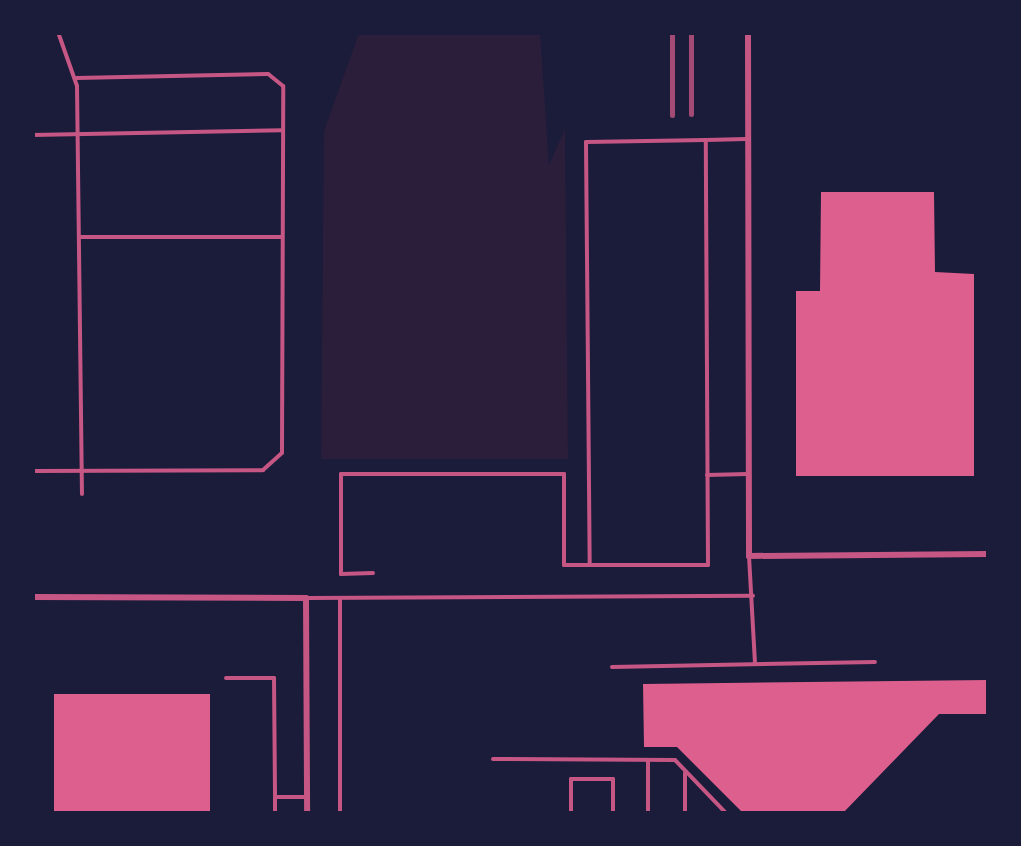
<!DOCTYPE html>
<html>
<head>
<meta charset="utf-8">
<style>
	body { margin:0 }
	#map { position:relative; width:1021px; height:846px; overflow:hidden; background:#1b1b3a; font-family:Figtree,sans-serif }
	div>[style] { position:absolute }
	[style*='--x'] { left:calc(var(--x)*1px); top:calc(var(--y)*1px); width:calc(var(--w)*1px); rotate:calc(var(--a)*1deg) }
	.green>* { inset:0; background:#2a1e3b }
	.building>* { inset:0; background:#dd5f8e; transform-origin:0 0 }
	.service>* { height:4px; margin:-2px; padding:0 2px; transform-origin:2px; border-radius:2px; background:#c65784 }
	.minor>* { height:6px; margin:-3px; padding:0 3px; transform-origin:3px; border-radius:3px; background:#c65784 }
	.rail>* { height:5px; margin:-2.5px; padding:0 2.5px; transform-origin:2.5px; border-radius:2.5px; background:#a44b75 }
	span { translate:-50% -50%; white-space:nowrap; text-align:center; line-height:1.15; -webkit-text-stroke:9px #1b1b3a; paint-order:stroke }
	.frame { position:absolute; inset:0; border:35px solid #1b1b3a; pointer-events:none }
</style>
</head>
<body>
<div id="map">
	<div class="green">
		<i style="clip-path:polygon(359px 33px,540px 33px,549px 165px,565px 129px,568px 459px,321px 459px,324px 131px)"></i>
	</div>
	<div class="building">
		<i style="clip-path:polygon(821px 192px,934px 192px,935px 272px,974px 274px,974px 476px,796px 476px,796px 291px,820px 291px)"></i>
		<i style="clip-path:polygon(988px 680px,988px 714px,939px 714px,842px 814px,744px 814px,677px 747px,644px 747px,643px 684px)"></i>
		<i style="left:210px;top:694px;width:120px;height:156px;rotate:90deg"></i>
	</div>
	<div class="service">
		<i style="--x:58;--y:32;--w:57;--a:70.6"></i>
		<i style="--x:77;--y:86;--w:408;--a:89.3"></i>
		<i style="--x:32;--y:135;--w:250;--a:-1.1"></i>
		<i style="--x:706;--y:140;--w:40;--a:-1.4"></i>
		<i style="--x:79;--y:237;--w:203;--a:0"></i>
		<i style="--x:32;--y:471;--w:231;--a:-0.2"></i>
		<i style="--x:263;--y:470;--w:25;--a:-42"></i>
		<i style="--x:282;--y:453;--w:367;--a:-89.8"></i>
		<i style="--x:283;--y:86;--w:19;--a:-141"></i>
		<i style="--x:268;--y:74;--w:192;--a:178.8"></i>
		<i style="--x:707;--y:475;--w:41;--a:-1.4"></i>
		<i style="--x:749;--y:556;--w:108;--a:86.8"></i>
		<i style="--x:373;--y:573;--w:32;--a:178"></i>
		<i style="--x:341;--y:574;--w:100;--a:-90"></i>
		<i style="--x:341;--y:474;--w:223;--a:0"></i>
		<i style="--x:564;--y:474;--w:91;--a:90"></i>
		<i style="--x:564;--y:565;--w:144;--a:0"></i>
		<i style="--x:708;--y:565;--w:425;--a:-90.3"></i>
		<i style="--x:706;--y:140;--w:120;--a:179"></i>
		<i style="--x:586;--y:142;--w:423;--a:89.5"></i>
		<i style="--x:306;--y:598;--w:447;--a:-0.3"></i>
		<i style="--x:612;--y:667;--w:263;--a:-1.1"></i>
		<i style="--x:226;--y:678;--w:48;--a:0"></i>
		<i style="--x:274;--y:678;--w:119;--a:89.5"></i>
		<i style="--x:493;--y:759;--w:182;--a:0.3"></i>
		<i style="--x:675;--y:760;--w:75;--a:46.1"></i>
		<i style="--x:648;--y:760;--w:54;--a:90"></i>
		<i style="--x:275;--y:814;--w:17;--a:-90"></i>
		<i style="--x:275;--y:797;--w:31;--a:0"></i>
		<i style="--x:340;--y:814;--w:216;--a:-90"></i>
		<i style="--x:571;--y:814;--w:35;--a:-90"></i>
		<i style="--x:571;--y:779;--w:42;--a:0"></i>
		<i style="--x:613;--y:779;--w:35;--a:90"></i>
		<i style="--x:685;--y:814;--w:41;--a:-90"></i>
	</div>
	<div class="minor">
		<i style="--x:748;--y:32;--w:524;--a:89.89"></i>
		<i style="--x:749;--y:556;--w:239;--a:-0.5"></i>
		<i style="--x:32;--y:597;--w:274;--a:0.2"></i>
		<i style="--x:306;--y:598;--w:216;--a:89.7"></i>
	</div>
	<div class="rail">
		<i style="--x:672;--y:32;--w:83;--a:90"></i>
		<i style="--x:691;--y:32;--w:82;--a:90"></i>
	</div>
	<div class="frame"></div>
</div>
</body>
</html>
